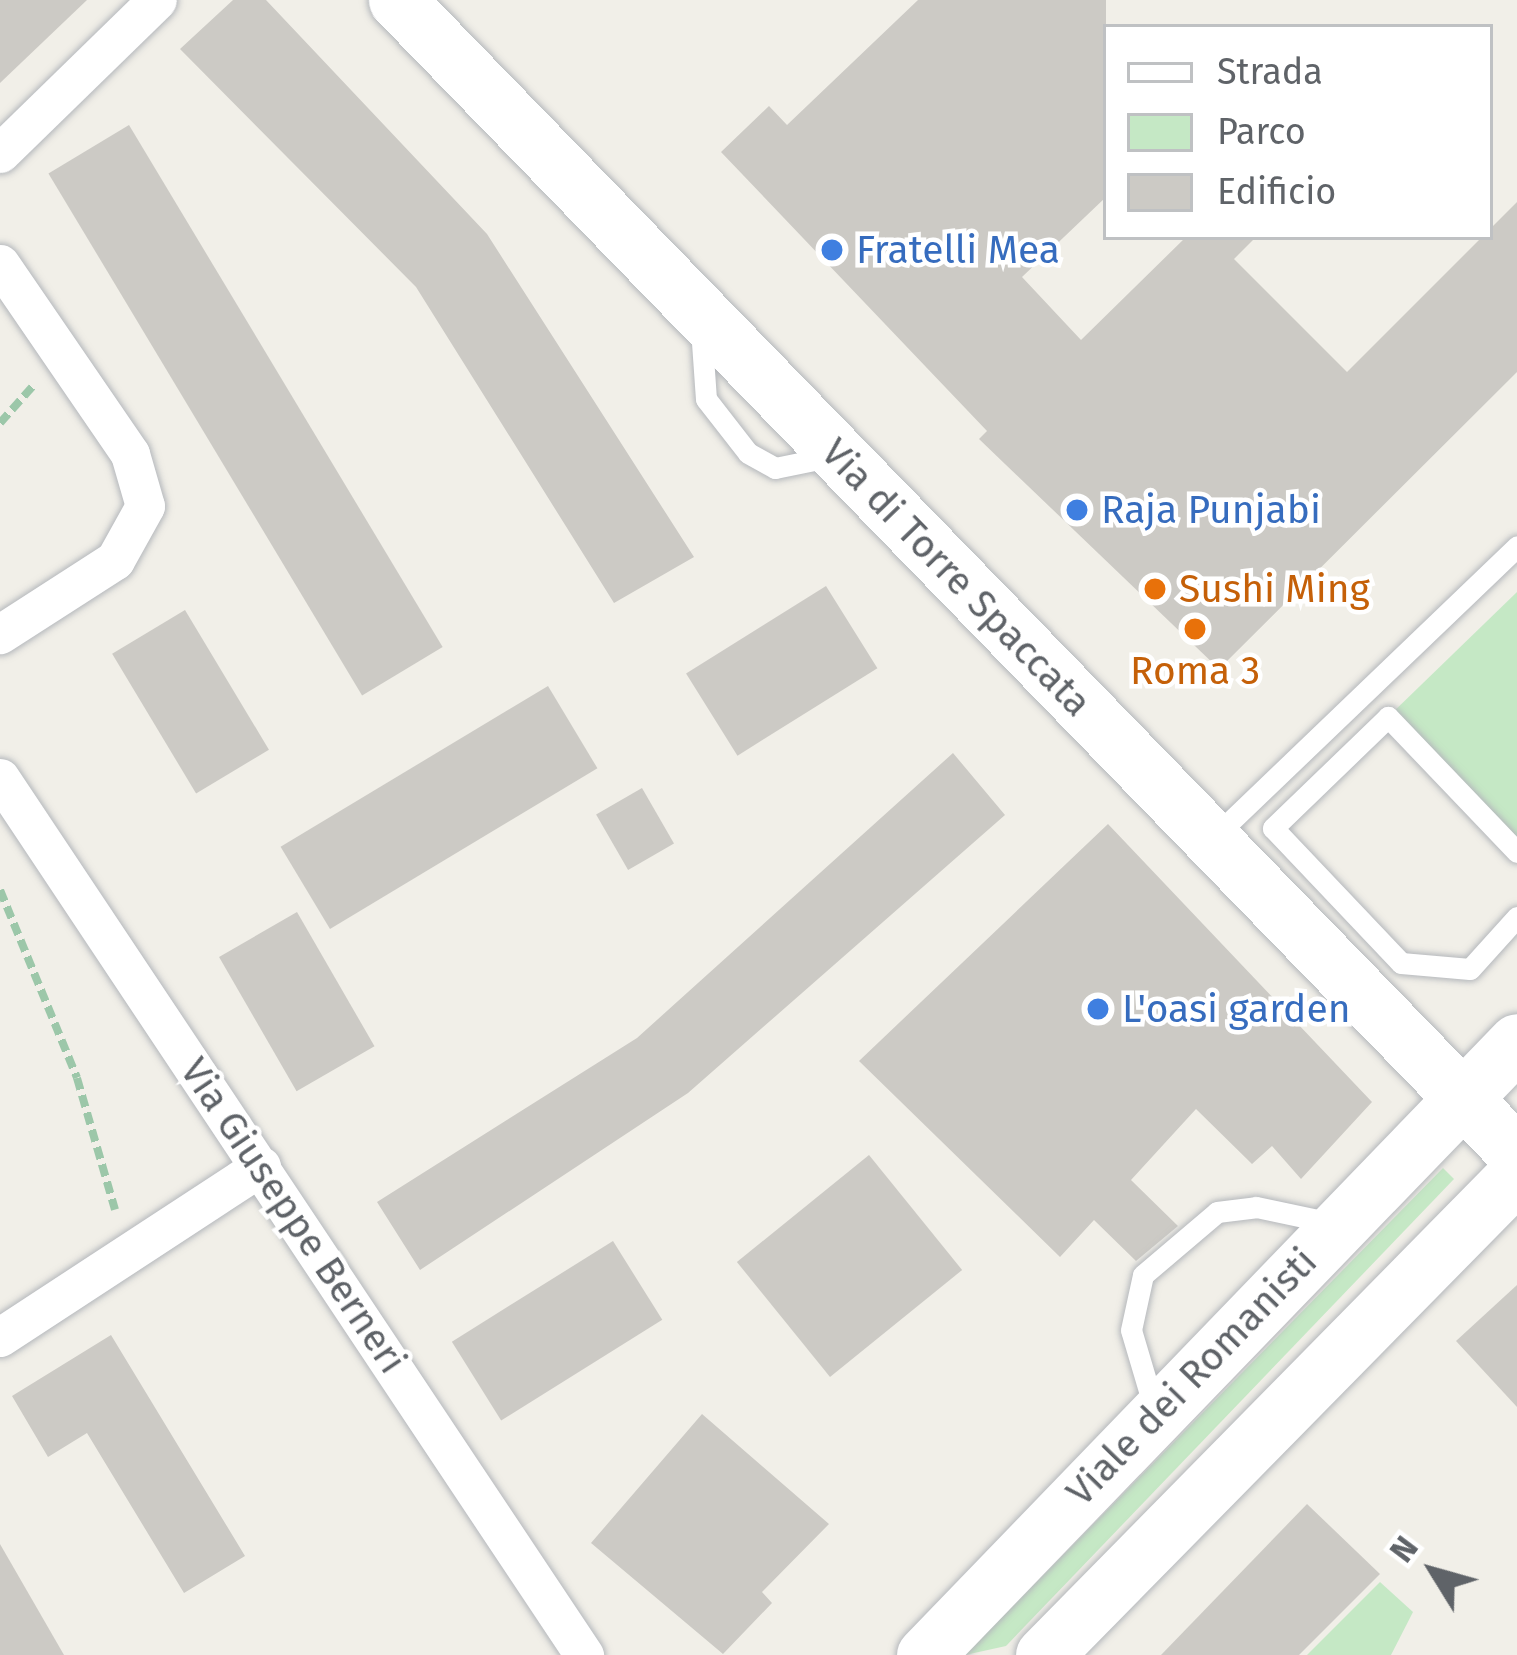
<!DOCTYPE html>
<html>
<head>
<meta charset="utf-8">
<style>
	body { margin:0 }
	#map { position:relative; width:1517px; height:1655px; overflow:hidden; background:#f1efe8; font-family:"Fira Sans",sans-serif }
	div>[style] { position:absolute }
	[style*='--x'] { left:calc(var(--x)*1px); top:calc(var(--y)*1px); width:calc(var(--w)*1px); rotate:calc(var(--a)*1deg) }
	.green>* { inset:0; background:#c5e8c5 }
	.building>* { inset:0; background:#cccac5; transform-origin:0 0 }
	.path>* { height:8px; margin-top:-4px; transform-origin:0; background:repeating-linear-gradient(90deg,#9cc7a9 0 12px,transparent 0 18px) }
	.roads { filter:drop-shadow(0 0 3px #b5b8bc) drop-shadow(0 0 3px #b5b8bc) }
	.lane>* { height:21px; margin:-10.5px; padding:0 10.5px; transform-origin:10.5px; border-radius:10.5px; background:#fff }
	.street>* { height:39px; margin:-19.5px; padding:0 19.5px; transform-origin:19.5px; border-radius:19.5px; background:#fff }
	.secondary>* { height:57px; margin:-28.5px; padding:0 28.5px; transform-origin:28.5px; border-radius:28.5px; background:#fff }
	.dots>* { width:33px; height:33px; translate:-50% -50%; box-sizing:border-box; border:6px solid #fff; border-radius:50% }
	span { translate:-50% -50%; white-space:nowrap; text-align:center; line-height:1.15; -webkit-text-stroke:9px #fff; paint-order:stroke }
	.shop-label { font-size:39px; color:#366cbe }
	.left { translate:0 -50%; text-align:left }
	.street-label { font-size:39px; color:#5f6368 }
	.food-label { font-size:39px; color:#c56008 }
	.legend { position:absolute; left:1103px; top:24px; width:390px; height:216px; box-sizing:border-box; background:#fff; border:3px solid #bfc1c3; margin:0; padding:15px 21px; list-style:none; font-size:36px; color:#5f6368 }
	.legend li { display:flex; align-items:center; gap:24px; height:60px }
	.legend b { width:60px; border:3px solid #bfc1c3 }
	.north { position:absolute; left:1373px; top:1511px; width:120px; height:120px; -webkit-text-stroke:9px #fff; paint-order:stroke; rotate:307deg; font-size:33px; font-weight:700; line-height:48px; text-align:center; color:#5f6368 }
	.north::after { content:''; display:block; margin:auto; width:42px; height:54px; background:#5f6368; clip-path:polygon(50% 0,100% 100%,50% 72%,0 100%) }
</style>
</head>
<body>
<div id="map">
	<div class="green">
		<i style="clip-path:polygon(1517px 592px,1517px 852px,1388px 717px)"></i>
		<i style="clip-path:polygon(1443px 1168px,1454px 1179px,1006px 1646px,965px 1655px)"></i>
		<i style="clip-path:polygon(1380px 1582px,1413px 1612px,1391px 1655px,1307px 1655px)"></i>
	</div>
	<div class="building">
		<i style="clip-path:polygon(0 0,87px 0,0 83px)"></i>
		<i style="clip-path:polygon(233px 0,266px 0,487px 234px,694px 557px,614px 603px,416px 287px,180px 49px)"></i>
		<i style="clip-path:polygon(918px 0,1106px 0,1106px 197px,1022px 277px,1081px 340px,1186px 237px,1256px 237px,1234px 259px,1347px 372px,1517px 202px,1517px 372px,1219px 669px,979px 439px,987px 431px,721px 152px,769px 106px,787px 125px)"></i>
		<i style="left:129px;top:125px;width:609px;height:94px;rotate:59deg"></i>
		<i style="left:826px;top:586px;width:97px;height:165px;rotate:58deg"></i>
		<i style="left:185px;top:610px;width:163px;height:85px;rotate:59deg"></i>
		<i style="left:548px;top:686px;width:96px;height:312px;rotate:59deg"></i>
		<i style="clip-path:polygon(953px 753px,1005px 815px,688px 1093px,420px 1270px,377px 1202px,637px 1038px)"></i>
		<i style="left:642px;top:788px;width:64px;height:53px;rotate:60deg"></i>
		<i style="clip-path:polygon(1108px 824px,1372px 1102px,1301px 1179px,1272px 1146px,1252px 1164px,1196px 1109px,1131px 1180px,1178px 1226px,1136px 1261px,1094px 1220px,1060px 1257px,859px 1061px)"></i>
		<i style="left:297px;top:912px;width:155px;height:90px;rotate:60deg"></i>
		<i style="left:869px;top:1155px;width:148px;height:170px;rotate:51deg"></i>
		<i style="left:613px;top:1241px;width:93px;height:190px;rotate:58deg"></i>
		<i style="clip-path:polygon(1517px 1285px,1517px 1407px,1456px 1341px)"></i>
		<i style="clip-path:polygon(111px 1335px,245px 1556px,184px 1593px,87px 1433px,48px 1457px,12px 1396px)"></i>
		<i style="clip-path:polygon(702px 1414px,829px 1524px,762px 1592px,772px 1603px,723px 1654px,591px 1543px)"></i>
		<i style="clip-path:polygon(1307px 1504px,1380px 1574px,1299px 1655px,1161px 1655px)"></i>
		<i style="clip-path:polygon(0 1544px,64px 1655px,0 1655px)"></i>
	</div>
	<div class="path">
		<i style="--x:0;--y:423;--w:50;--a:-48.3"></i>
		<i style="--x:0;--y:890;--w:203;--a:67.7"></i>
		<i style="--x:77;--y:1078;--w:137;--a:73.9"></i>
	</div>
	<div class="roads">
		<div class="lane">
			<i style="--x:701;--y:328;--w:71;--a:86"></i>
			<i style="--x:706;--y:399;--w:68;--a:52.1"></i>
			<i style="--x:748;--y:453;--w:31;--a:29"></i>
			<i style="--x:775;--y:468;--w:60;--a:-11.5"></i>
			<i style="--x:1214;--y:837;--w:420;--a:-43.8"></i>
			<i style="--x:1517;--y:852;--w:187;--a:-133.7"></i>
			<i style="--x:1388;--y:717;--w:160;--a:136"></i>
			<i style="--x:1273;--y:828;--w:186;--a:46.5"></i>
			<i style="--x:1401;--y:963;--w:69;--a:5"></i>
			<i style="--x:1470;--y:969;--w:70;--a:-47.9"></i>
			<i style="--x:1155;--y:1411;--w:84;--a:-106.5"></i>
			<i style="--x:1131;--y:1330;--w:56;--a:-77.7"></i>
			<i style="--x:1143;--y:1275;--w:97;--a:-40.4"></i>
			<i style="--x:1217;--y:1212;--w:39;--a:-7"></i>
			<i style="--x:1256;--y:1207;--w:78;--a:11.9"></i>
		</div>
		<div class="street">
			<i style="--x:0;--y:153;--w:219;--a:-44.3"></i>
			<i style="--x:0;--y:264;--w:230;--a:55.6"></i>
			<i style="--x:130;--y:454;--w:54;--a:73.9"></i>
			<i style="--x:145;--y:506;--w:62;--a:119.1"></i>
			<i style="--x:115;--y:560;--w:137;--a:147.2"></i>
			<i style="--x:0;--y:778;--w:1054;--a:56.34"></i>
			<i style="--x:0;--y:1337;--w:312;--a:-33.2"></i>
		</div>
		<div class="secondary">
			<i style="--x:397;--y:0;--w:1608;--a:45.86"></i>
			<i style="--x:925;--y:1655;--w:852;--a:-46"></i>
			<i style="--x:1044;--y:1655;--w:675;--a:-45.48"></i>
		</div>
	</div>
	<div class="dots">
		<i style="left:832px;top:250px;background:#3f7fe0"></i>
		<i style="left:1077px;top:510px;background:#3f7fe0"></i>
		<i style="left:1155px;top:589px;background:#e8710a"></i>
		<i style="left:1195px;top:629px;background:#e8710a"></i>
		<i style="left:1098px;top:1009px;background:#3f7fe0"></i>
	</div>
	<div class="shop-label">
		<span class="left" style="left:856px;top:250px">Fratelli Mea</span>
		<span class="left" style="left:1101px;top:510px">Raja Punjabi</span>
		<span class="left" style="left:1122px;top:1009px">L'oasi garden</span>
	</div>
	<div class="street-label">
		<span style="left:956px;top:578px;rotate:46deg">Via di Torre Spaccata</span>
		<span style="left:293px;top:1216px;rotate:56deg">Via Giuseppe Berneri</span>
		<span style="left:1192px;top:1377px;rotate:-46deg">Viale dei Romanisti</span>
	</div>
	<div class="food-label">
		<span class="left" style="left:1179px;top:589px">Sushi Ming</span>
		<span style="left:1195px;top:671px">Roma 3</span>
	</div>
	<ul class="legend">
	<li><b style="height:15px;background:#fff"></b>Strada</li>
	<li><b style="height:33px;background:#c5e8c5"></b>Parco</li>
	<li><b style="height:33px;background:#cccac5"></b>Edificio</li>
	</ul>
	<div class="north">N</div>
</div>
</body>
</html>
